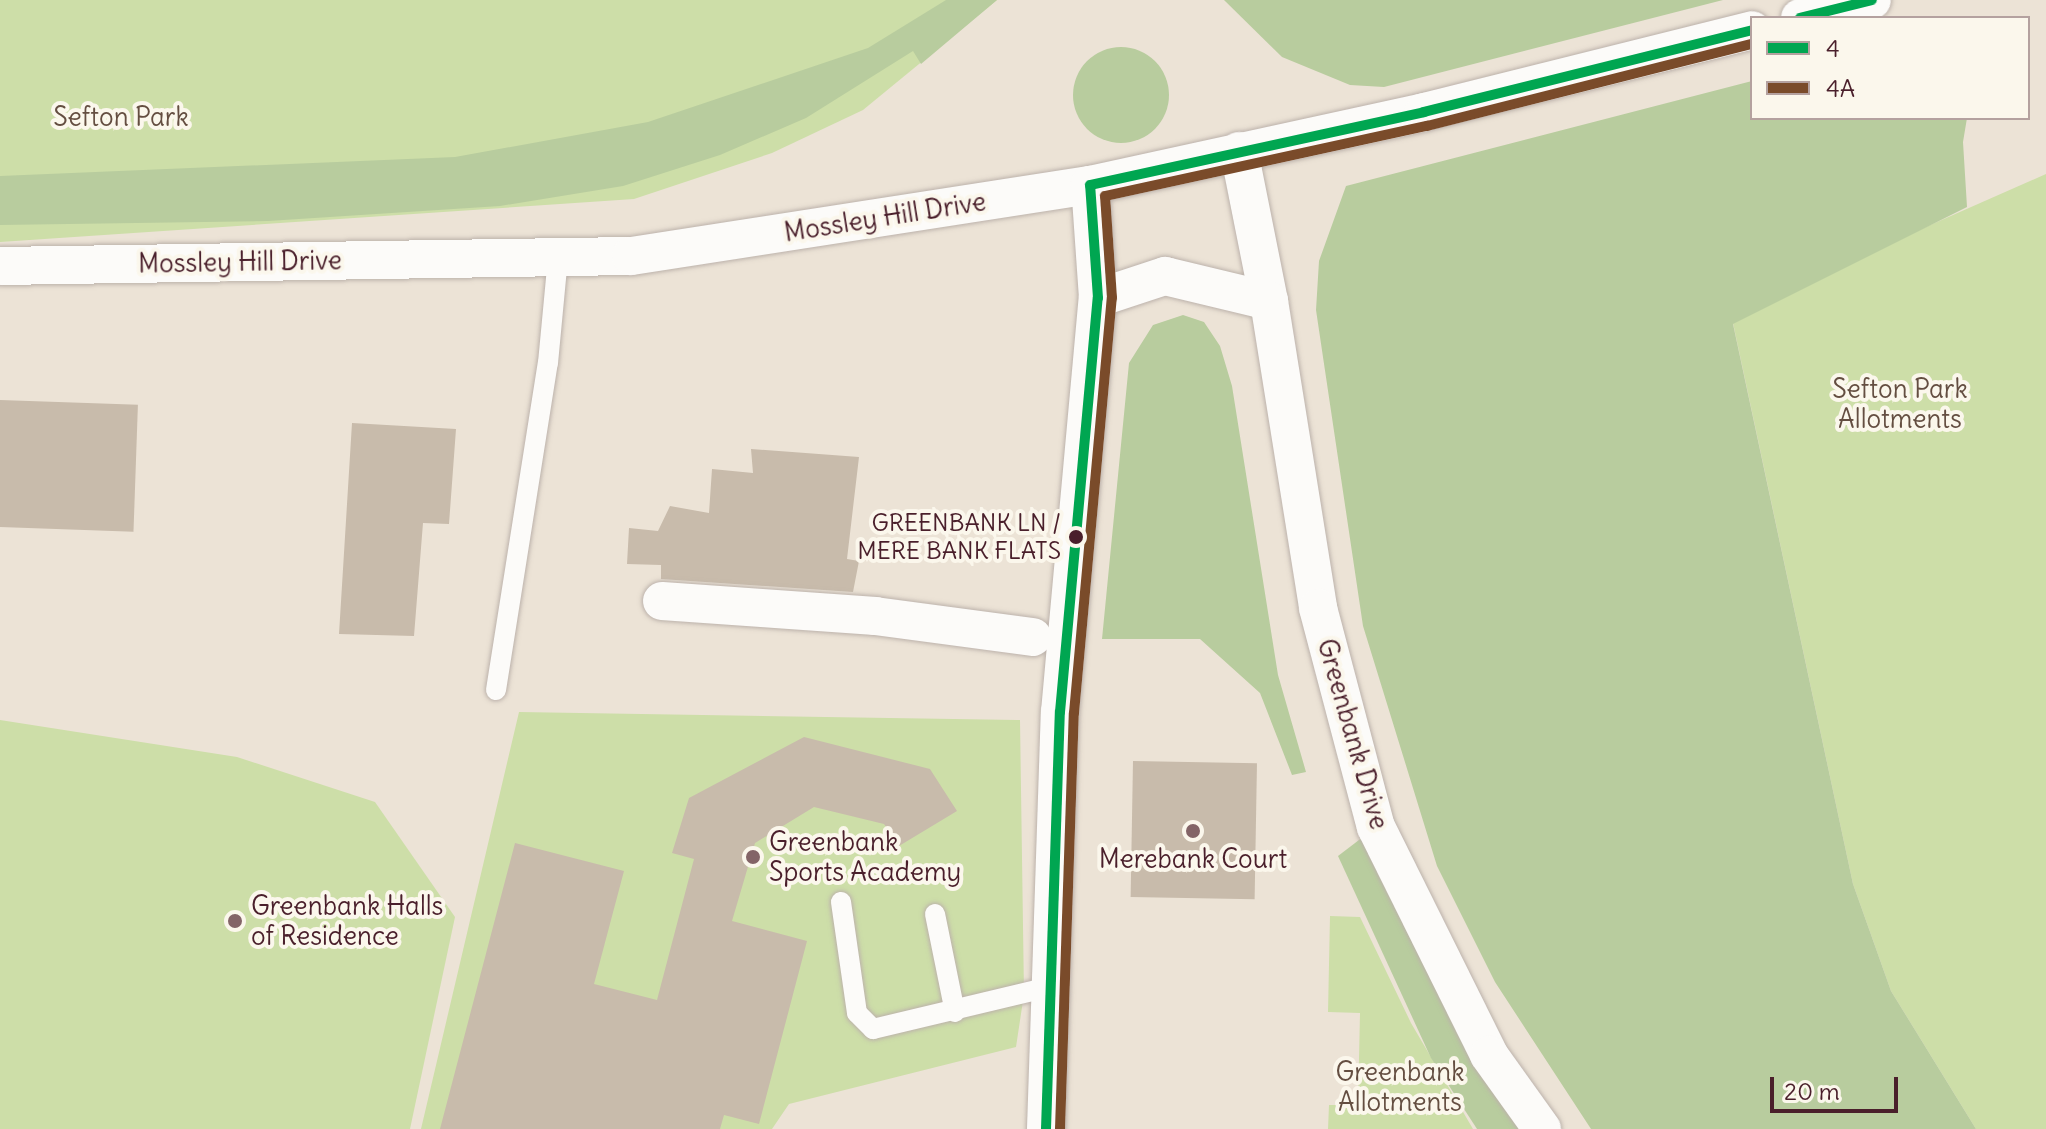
<!DOCTYPE html>
<html>
<head>
<meta charset="utf-8">
<style>
	body { margin:0 }
	#map { position:relative; width:2046px; height:1129px; overflow:hidden; background:#ece3d6; font-family:Delius,sans-serif }
	div>[style] { position:absolute }
	[style*='--x'] { left:calc(var(--x)*1px); top:calc(var(--y)*1px); width:calc(var(--w)*1px); rotate:calc(var(--a)*1deg) }
	.green>* { inset:0; background:#cddea8 }
	.forest>* { inset:0; background:#b8cc9e }
	.round { border-radius:50% }
	.building>* { inset:0; background:#c8bbab; transform-origin:0 0 }
	.roads { filter:drop-shadow(0 0 2px #bcb2ab) drop-shadow(0 0 2px #bcb2ab) }
	.service>* { height:20px; margin:-10px; padding:0 10px; transform-origin:10px; border-radius:10px; background:#fcfbf9 }
	.minor>* { height:38px; margin:-19px; padding:0 19px; transform-origin:19px; border-radius:19px; background:#fcfbf9 }
	.bus-1>* { height:10px; margin:-5px; padding:0 5px; transform-origin:5px; border-radius:5px; background:#00a651 }
	.bus-2>* { height:10px; margin:-5px; padding:0 5px; transform-origin:5px; border-radius:5px; background:#7a4b2a }
	.dots>* { width:22px; height:22px; translate:-50% -50%; box-sizing:border-box; border:4px solid #fbf7ec; border-radius:50% }
	span { translate:-50% -50%; white-space:nowrap; text-align:center; line-height:1.15; -webkit-text-stroke:8px #fbf7ec; paint-order:stroke }
	.bus-label { font-size:24px; color:#4a1f2b }
	.right { translate:-100% -50%; text-align:right }
	.park-label { font-size:26px; color:#644e41 }
	.street-label { font-size:26px; color:#4a1f2b }
	.poi-label { font-size:26px; color:#4a1f2b }
	.left { translate:0 -50%; text-align:left }
	.legend { position:absolute; left:1750px; top:16px; width:280px; height:104px; box-sizing:border-box; background:#fbf7ec; border:2px solid #b4a19f; margin:0; padding:10px 14px; list-style:none; font-size:24px; color:#4a1f2b }
	.legend li { display:flex; align-items:center; gap:16px; height:40px }
	.legend b { width:40px; border:2px solid #b4a19f }
	.scale { position:absolute; left:1770px; top:1077px; width:128px; height:36px; box-sizing:border-box; border:4px solid #4a1f2b; border-top:0; padding-left:10px; font-size:24px; line-height:28px; white-space:nowrap; color:#4a1f2b; -webkit-text-stroke:6px #fbf7ec; paint-order:stroke }
</style>
</head>
<body>
<div id="map">
	<div class="green">
		<i style="clip-path:polygon(0 0,997px 0,863px 110px,772px 153px,634px 199px,0 242px)"></i>
		<i style="clip-path:polygon(2046px 174px,2046px 1129px,1976px 1129px,1891px 991px,1853px 884px,1733px 323px,1919px 230px)"></i>
		<i style="clip-path:polygon(519px 712px,1020px 720px,1024px 994px,1016px 1047px,789px 1104px,772px 1129px,421px 1129px)"></i>
		<i style="clip-path:polygon(0 720px,237px 757px,375px 802px,455px 917px,410px 1129px,0 1129px)"></i>
		<i style="clip-path:polygon(1330px 916px,1360px 917px,1411px 1023px,1473px 1129px,1328px 1129px,1329px 1105px,1358px 1105px,1360px 1013px,1328px 1012px)"></i>
	</div>
	<div class="forest">
		<i style="clip-path:polygon(946px 0,997px 0,921px 64px,913px 51px,806px 118px,720px 155px,623px 186px,500px 206px,268px 221px,0 225px,0 176px,455px 157px,648px 122px,868px 48px)"></i>
		<i style="clip-path:polygon(1224px 0,1723px 0,1384px 87px,1350px 85px,1282px 57px)"></i>
		<i class="round" style="left:1073px;top:47px;width:96px;height:96px"></i>
		<i style="clip-path:polygon(1752px 81px,1752px 118px,1967px 118px,1963px 142px,1967px 207px,1733px 324px,1853px 884px,1891px 991px,1976px 1129px,1591px 1129px,1495px 982px,1437px 866px,1363px 626px,1316px 310px,1319px 261px,1346px 186px)"></i>
		<i style="clip-path:polygon(1183px 315px,1204px 322px,1220px 346px,1232px 386px,1278px 675px,1306px 772px,1292px 775px,1260px 693px,1200px 639px,1102px 639px,1129px 363px,1153px 325px)"></i>
		<i style="clip-path:polygon(1376px 827px,1542px 1129px,1477px 1129px,1431px 1058px,1338px 856px)"></i>
	</div>
	<div class="building">
		<i style="left:0;top:400px;width:138px;height:127px;rotate:2deg"></i>
		<i style="clip-path:polygon(352px 423px,456px 429px,449px 524px,423px 523px,414px 636px,339px 634px)"></i>
		<i style="clip-path:polygon(751px 449px,859px 457px,847px 559px,859px 561px,853px 592px,661px 579px,661px 565px,627px 564px,629px 528px,658px 531px,670px 506px,709px 513px,712px 469px,753px 473px)"></i>
		<i style="clip-path:polygon(804px 737px,930px 769px,957px 811px,899px 846px,884px 824px,814px 807px,755px 843px,732px 921px,807px 941px,759px 1124px,724px 1115px,720px 1129px,440px 1129px,515px 843px,624px 871px,594px 984px,657px 1000px,694px 859px,672px 853px,689px 798px)"></i>
		<i style="left:1133px;top:761px;width:124px;height:136px;rotate:1deg"></i>
	</div>
	<div class="roads">
		<div class="service">
			<i style="--x:496;--y:690;--w:331;--a:-81"></i>
			<i style="--x:548;--y:363;--w:106;--a:-84.6"></i>
			<i style="--x:841;--y:902;--w:112;--a:81.8"></i>
			<i style="--x:857;--y:1013;--w:23;--a:45"></i>
			<i style="--x:873;--y:1029;--w:181;--a:-13.4"></i>
			<i style="--x:935;--y:914;--w:100;--a:78.5"></i>
		</div>
		<div class="minor">
			<i style="--x:1800;--y:18;--w:74;--a:-14"></i>
			<i style="--x:1239;--y:151;--w:153;--a:78.7"></i>
			<i style="--x:1269;--y:301;--w:311;--a:80.9"></i>
			<i style="--x:1318;--y:608;--w:227;--a:75.2"></i>
			<i style="--x:1376;--y:827;--w:254;--a:63.6"></i>
			<i style="--x:1489;--y:1055;--w:91;--a:54.4"></i>
			<i style="--x:0;--y:266;--w:631;--a:-0.91"></i>
			<i style="--x:631;--y:256;--w:464;--a:-8.8"></i>
			<i style="--x:1090;--y:185;--w:342;--a:-12.3"></i>
			<i style="--x:1424;--y:112;--w:338;--a:-14"></i>
			<i style="--x:1098;--y:298;--w:71;--a:-18.2"></i>
			<i style="--x:1165;--y:276;--w:107;--a:13.5"></i>
			<i style="--x:662;--y:601;--w:214;--a:4"></i>
			<i style="--x:875;--y:616;--w:159;--a:7.6"></i>
			<i style="--x:1046;--y:1129;--w:417;--a:-88.1"></i>
			<i style="--x:1060;--y:712;--w:416;--a:-84.8"></i>
			<i style="--x:1098;--y:298;--w:113;--a:-94"></i>
		</div>
	</div>
	<div class="bus-1">
		<i style="--x:1800;--y:18;--w:74;--a:-14"></i>
		<i style="--x:1046;--y:1129;--w:417;--a:-88.1"></i>
		<i style="--x:1060;--y:712;--w:416;--a:-84.8"></i>
		<i style="--x:1098;--y:298;--w:113;--a:-94"></i>
		<i style="--x:1090;--y:185;--w:342;--a:-12.3"></i>
		<i style="--x:1424;--y:112;--w:338;--a:-14"></i>
	</div>
	<div class="bus-2">
		<i style="--x:1060;--y:1129;--w:416;--a:-88.1"></i>
		<i style="--x:1074;--y:713;--w:417;--a:-84.8"></i>
		<i style="--x:1112;--y:298;--w:102;--a:-93.9"></i>
		<i style="--x:1105;--y:196;--w:330;--a:-12.3"></i>
		<i style="--x:1427;--y:126;--w:335;--a:-14.2"></i>
	</div>
	<div class="dots">
		<i style="left:1076px;top:537px;background:#4a1f2b"></i>
		<i style="left:1193px;top:831px;background:#836467"></i>
		<i style="left:753px;top:857px;background:#836467"></i>
		<i style="left:235px;top:921px;background:#836467"></i>
	</div>
	<div class="bus-label">
		<span class="right" style="left:1061px;top:537px">GREENBANK LN /<br>MERE BANK FLATS</span>
	</div>
	<div class="park-label">
		<span style="left:121px;top:117px">Sefton Park</span>
		<span style="left:1900px;top:404px">Sefton Park<br>Allotments</span>
		<span style="left:1400px;top:1087px">Greenbank<br>Allotments</span>
	</div>
	<div class="street-label">
		<span style="left:885px;top:217px;rotate:-9deg">Mossley Hill Drive</span>
		<span style="left:240px;top:262px;rotate:-1deg">Mossley Hill Drive</span>
		<span style="left:1353px;top:734px;rotate:74deg">Greenbank Drive</span>
	</div>
	<div class="poi-label">
		<span class="left" style="left:769px;top:857px">Greenbank<br>Sports Academy</span>
		<span style="left:1193px;top:859px">Merebank Court</span>
		<span class="left" style="left:251px;top:921px">Greenbank Halls<br>of Residence</span>
	</div>
	<ul class="legend">
	<li><b style="height:10px;background:#00a651"></b>4</li>
	<li><b style="height:10px;background:#7a4b2a"></b>4A</li>
	</ul>
	<div class="scale">20 m</div>
</div>
</body>
</html>
